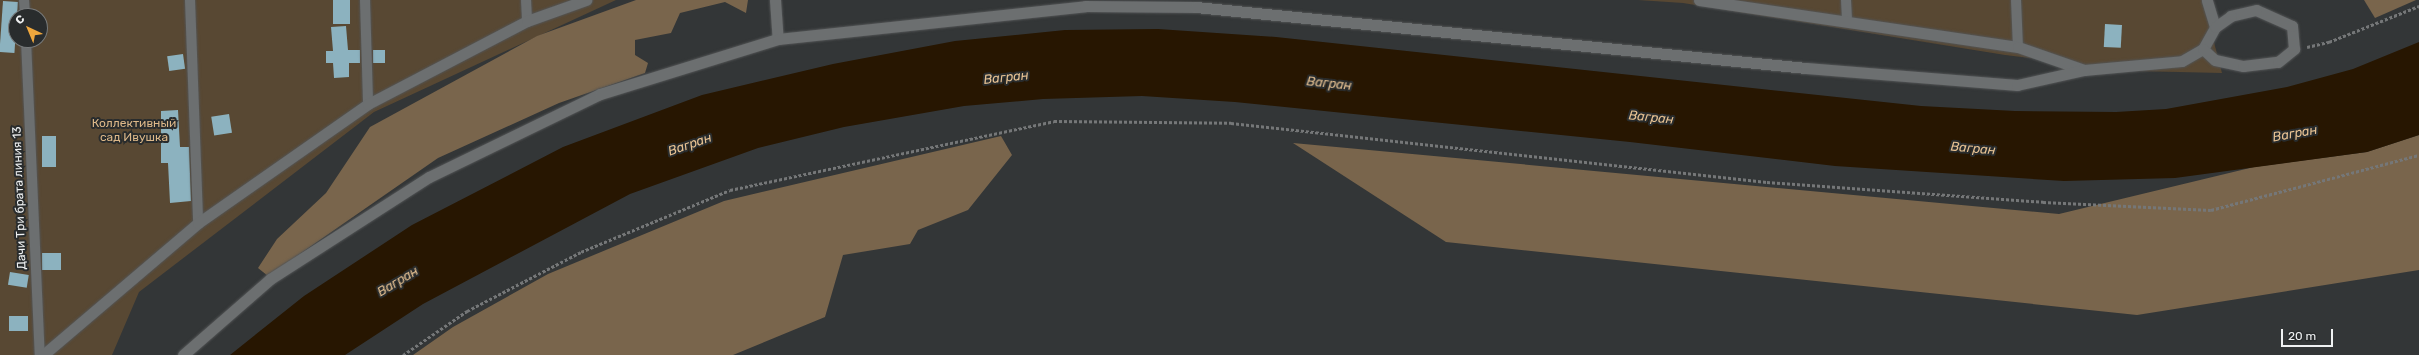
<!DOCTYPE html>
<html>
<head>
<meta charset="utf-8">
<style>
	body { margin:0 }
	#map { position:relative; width:2419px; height:355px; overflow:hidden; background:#333637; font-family:Rubik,sans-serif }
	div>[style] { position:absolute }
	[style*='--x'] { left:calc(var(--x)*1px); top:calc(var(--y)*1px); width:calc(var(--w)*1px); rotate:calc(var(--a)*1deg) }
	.green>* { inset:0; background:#584833 }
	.forest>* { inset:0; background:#79654c }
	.water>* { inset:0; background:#271601 }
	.building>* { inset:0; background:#8cb2bf; transform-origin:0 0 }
	.path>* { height:2.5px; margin-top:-1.25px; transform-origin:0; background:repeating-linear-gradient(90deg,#757778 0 3px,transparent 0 5px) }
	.roads { filter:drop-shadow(0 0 1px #525455) drop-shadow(0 0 1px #525455) }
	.service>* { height:10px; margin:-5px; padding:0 5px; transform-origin:5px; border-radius:5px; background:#6c6f70 }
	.minor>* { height:11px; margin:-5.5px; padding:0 5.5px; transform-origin:5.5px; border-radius:5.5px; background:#6c6f70 }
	span { translate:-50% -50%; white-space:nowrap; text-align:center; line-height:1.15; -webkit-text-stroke:4px #292c2d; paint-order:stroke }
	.park-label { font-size:12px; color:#ddb889 }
	.street-label { font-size:12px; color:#eff1f2 }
	.water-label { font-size:13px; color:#e7c293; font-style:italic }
	.north { position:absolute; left:8px; top:8px; width:40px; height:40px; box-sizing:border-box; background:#292c2d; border:1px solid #787b7c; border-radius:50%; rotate:316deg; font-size:11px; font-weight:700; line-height:16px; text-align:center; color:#eff1f2 }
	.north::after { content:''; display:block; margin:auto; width:14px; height:18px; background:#efa73d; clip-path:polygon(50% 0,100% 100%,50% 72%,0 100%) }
	.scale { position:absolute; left:2281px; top:329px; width:52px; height:18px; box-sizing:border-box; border:2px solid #eff1f2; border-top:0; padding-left:5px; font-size:12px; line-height:14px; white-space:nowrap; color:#eff1f2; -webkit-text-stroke:3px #292c2d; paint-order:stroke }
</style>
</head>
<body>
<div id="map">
	<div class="green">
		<i style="clip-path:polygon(evenodd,0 0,616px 0,374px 112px,139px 292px,112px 355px,0 355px,0 0,16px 16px,40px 16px,40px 40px,16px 40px,16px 16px)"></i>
		<i style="clip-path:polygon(1638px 0,2203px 0,2222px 73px,2134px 71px,2005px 55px,1683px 3px)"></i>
	</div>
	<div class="forest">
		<i style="clip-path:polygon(636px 0,748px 0,746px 13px,725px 2px,680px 13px,671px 33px,635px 40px,635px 55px,648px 63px,645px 73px,559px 103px,438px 158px,268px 276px,258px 268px,277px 239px,326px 193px,370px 127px,537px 36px)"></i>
		<i style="clip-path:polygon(2364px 0,2416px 0,2375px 18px)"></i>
		<i style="clip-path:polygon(2419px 135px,2419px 270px,2137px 315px,1446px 242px,1293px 143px,2059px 214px,2254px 167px,2367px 152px)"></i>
		<i style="clip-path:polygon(1001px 136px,1012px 155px,968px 210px,918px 230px,910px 244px,843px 255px,825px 317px,733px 355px,413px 355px,453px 327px,548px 274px,724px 201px)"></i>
	</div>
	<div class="water">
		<i style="clip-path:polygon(1158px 29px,1276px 37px,1921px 106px,2015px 111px,2116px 112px,2166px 109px,2287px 87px,2353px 69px,2419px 42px,2419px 135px,2367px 152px,2175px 178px,2064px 181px,1835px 166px,1630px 142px,1235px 102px,1142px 96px,1043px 99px,964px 106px,844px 127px,758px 148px,630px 194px,423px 304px,345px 355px,230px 355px,304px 296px,412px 225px,563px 147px,702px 95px,833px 64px,955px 41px,1065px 30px)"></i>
	</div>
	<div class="building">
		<i style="left:333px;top:0;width:17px;height:24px"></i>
		<i style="left:3px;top:1px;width:15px;height:51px;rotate:4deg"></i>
		<i style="left:2105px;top:24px;width:17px;height:23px;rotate:3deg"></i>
		<i style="clip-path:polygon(346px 26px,348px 50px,360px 50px,360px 63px,349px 63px,349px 77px,334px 78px,333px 63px,326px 63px,326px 51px,333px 51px,331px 27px)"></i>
		<i style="left:373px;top:50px;width:12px;height:13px"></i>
		<i style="left:183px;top:54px;width:15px;height:16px;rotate:82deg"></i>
		<i style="clip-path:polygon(178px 110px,180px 147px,189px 147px,191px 201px,170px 203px,168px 163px,161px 163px,161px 111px)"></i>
		<i style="left:229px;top:114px;width:19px;height:18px;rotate:81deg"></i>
		<i style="left:42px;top:136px;width:14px;height:31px"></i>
		<i style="left:61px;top:253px;width:17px;height:19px;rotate:90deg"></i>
		<i style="left:10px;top:272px;width:19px;height:13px;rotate:9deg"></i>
		<i style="left:9px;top:316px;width:19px;height:15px"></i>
	</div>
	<div class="path">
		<i style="--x:2307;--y:47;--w:23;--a:-13"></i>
		<i style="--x:2329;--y:42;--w:97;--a:-21.8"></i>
		<i style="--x:403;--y:355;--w:78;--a:-34.5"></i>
		<i style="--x:467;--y:311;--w:128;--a:-27.4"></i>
		<i style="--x:581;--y:252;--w:161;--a:-22.6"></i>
		<i style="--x:730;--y:190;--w:331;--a:-12"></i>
		<i style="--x:1054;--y:121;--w:177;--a:0.6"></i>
		<i style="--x:1231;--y:123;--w:539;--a:6.28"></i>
		<i style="--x:1767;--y:182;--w:277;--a:4.1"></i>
		<i style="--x:2043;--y:202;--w:168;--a:2.7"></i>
		<i style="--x:2211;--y:210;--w:215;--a:-14.8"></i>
	</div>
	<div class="roads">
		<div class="service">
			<i style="--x:24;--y:0;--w:16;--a:86"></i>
			<i style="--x:190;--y:0;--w:223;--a:87.9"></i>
			<i style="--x:365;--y:0;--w:104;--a:88.3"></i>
			<i style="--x:526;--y:0;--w:21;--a:87"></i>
			<i style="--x:1846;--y:0;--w:20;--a:87"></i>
			<i style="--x:2016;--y:0;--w:47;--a:87.6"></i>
			<i style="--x:26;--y:40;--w:315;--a:87.5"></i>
		</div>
		<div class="minor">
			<i style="--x:775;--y:0;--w:39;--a:86"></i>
			<i style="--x:1699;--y:0;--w:322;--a:8.4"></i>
			<i style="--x:2018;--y:47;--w:70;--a:19.2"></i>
			<i style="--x:2084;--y:70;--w:98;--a:-5.2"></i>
			<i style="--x:2182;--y:61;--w:24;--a:-30"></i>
			<i style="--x:2203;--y:49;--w:25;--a:-61"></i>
			<i style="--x:2215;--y:27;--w:28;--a:-107"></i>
			<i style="--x:2203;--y:49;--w:16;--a:43"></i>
			<i style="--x:2215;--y:60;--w:29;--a:12"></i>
			<i style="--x:2243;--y:66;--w:35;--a:-7"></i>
			<i style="--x:2278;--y:62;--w:21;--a:-39"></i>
			<i style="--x:2294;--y:49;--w:23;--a:-95"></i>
			<i style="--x:2292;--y:26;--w:39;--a:-156"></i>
			<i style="--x:2256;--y:10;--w:26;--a:167"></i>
			<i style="--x:2231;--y:16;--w:19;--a:145"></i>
			<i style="--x:43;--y:355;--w:204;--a:-40.4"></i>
			<i style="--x:198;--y:223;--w:208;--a:-35"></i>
			<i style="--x:368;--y:104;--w:179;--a:-27.6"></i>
			<i style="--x:527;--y:21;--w:63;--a:-19.6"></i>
			<i style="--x:183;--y:355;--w:116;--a:-41.1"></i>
			<i style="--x:270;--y:279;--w:189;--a:-32.7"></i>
			<i style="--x:429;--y:177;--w:190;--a:-25.9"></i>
			<i style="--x:600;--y:94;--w:186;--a:-17.2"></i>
			<i style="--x:778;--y:39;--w:309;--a:-6.1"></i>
			<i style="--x:1085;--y:6;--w:111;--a:0.5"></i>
			<i style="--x:1196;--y:7;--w:613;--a:5.71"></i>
			<i style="--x:1806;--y:68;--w:212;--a:4.6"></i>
			<i style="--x:2017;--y:85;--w:69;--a:-12.6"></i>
		</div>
	</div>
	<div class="park-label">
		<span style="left:134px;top:131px">Коллективный<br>сад Ивушка</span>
	</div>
	<div class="street-label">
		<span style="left:20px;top:198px;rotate:-92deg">Дачи Три брата линия 13</span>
	</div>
	<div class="water-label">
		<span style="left:1006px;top:78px;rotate:-6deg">Вагран</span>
		<span style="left:1329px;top:84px;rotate:6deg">Вагран</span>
		<span style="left:1651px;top:118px;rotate:6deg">Вагран</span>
		<span style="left:2295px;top:134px;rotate:-10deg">Вагран</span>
		<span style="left:690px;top:145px;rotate:-19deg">Вагран</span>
		<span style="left:1973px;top:149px;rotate:5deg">Вагран</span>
		<span style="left:398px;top:282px;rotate:-31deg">Вагран</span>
	</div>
	<div class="north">С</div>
	<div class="scale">20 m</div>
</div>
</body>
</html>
